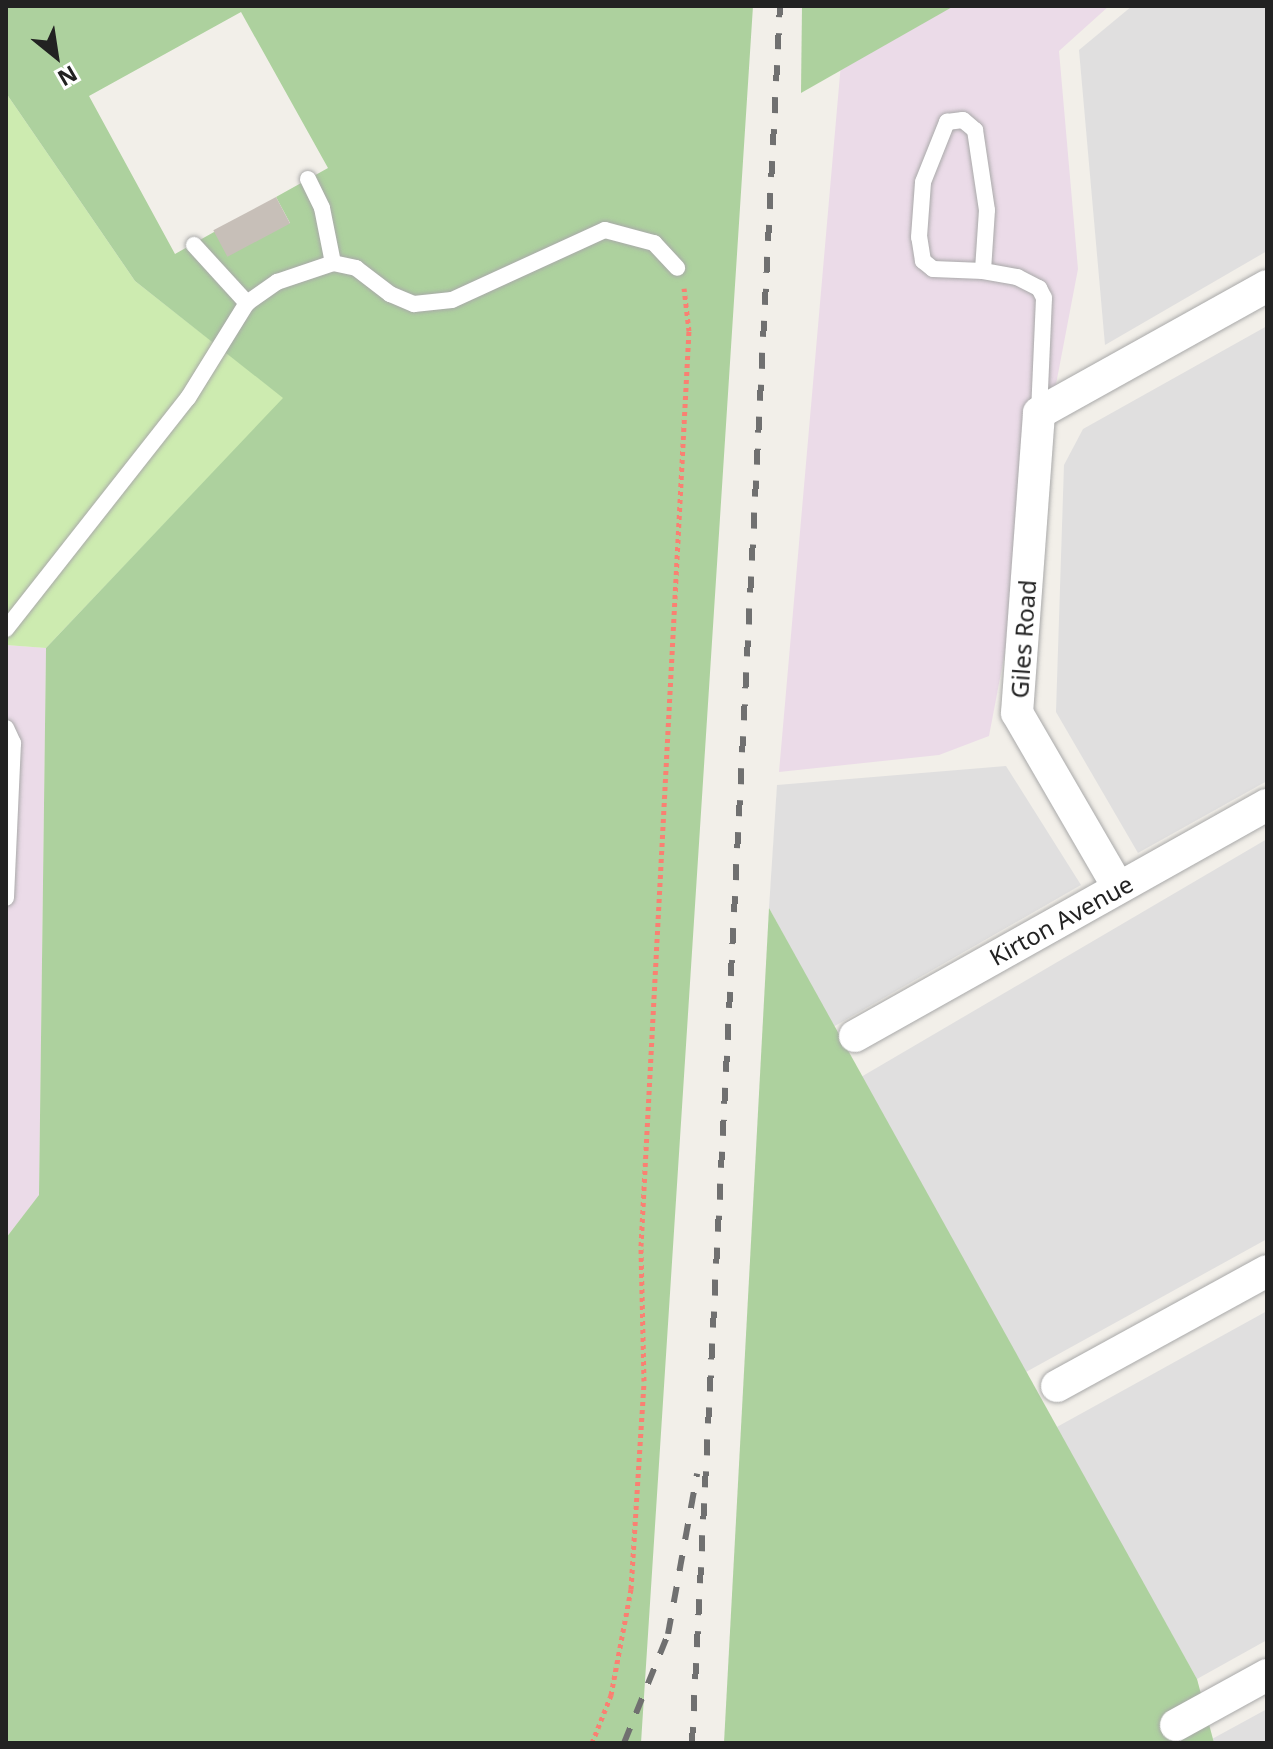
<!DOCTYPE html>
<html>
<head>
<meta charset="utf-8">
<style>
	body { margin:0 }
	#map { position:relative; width:1273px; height:1749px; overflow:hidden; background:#f2efe9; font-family:"Noto Sans",sans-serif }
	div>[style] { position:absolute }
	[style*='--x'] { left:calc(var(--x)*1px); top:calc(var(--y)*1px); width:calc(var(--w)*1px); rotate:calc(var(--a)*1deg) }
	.residential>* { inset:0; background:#e0dfdf }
	.industrial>* { inset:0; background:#ebdbe8 }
	.grass>* { inset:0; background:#cdebb0 }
	.forest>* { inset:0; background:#add19e }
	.building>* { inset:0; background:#c7bfb8; transform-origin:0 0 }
	.path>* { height:5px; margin-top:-2.5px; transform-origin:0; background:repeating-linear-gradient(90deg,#fa8072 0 4px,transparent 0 8px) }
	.roads { filter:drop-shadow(0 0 2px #a9a9a9) drop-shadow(0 0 2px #a9a9a9) }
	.lane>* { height:16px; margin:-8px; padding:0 8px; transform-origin:8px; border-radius:8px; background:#fff }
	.street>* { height:32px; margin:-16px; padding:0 16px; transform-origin:16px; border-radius:16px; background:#fff }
	.rail>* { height:6px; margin-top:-3px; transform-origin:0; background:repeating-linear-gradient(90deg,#707070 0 16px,transparent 0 32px) }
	span { translate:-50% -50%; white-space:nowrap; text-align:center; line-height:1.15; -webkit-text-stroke:6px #fff; paint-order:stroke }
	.street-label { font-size:24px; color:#222 }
	.frame { position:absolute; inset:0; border:8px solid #222; pointer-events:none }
	.north { position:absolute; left:16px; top:16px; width:80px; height:80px; -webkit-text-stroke:6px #fff; paint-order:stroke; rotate:150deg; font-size:22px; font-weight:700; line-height:32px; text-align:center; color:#222 }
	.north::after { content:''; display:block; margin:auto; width:28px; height:36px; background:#222; clip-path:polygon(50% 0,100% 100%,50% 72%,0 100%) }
</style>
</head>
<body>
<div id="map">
	<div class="residential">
		<i style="clip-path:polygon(1132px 6px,1267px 6px,1267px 251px,1105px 345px,1079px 50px)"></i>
		<i style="clip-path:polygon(1267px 326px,1267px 781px,1138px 853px,1056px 712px,1064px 465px,1083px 429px)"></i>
		<i style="clip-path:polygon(1006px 766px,1081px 885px,833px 1027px,769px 908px,777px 785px)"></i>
		<i style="clip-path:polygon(1267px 839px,1267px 1239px,1026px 1372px,861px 1077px)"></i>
		<i style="clip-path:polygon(1267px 1311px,1267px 1640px,1197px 1679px,1055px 1428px)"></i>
		<i style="clip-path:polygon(1267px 1709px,1267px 1743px,1214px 1743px,1212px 1739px)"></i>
	</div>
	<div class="industrial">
		<i style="clip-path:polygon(846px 6px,1109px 6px,1059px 51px,1078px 269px,989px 736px,939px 755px,779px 772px)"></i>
		<i style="clip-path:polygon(6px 645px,46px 648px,39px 1196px,6px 1238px)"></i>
	</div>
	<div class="grass">
		<i style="clip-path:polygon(6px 93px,135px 281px,284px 398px,46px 648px,6px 645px)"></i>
	</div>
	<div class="forest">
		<i style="clip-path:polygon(evenodd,6px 6px,753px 6px,641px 1743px,6px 1743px,6px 1238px,39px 1195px,46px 648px,283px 398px,135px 281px,6px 93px,6px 6px,241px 12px,328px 168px,276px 197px,290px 223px,214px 232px,175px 254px,89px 96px,241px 12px)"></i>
		<i style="clip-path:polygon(802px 6px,954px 6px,801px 93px)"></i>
		<i style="clip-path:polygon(769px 908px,1197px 1679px,1214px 1743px,724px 1743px)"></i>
	</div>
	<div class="building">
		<i style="left:276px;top:197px;width:30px;height:71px;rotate:62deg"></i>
	</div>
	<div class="path">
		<i style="--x:592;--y:1743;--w:52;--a:-68.4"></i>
		<i style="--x:611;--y:1695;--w:108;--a:-79.3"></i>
		<i style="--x:631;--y:1589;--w:208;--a:-86.4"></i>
		<i style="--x:644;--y:1381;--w:135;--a:-91.3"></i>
		<i style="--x:641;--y:1246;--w:916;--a:-87"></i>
		<i style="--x:689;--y:331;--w:43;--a:-96.6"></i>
	</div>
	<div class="roads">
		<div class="lane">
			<i style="--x:308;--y:179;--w:32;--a:64"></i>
			<i style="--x:322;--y:208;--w:56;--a:78.7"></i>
			<i style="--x:194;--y:245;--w:79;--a:47.6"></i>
			<i style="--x:983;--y:271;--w:50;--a:-177.7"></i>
			<i style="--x:933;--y:269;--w:13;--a:-141"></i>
			<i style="--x:923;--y:261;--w:24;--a:-99"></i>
			<i style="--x:919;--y:237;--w:55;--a:-85.8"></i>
			<i style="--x:923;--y:182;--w:65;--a:-68.2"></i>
			<i style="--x:947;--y:122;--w:16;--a:-7"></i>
			<i style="--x:963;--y:120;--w:16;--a:40"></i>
			<i style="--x:975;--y:130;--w:81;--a:81.5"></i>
			<i style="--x:987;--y:210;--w:61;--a:93.8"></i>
			<i style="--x:983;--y:271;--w:35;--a:10"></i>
			<i style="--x:1017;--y:277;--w:25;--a:27"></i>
			<i style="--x:1039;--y:288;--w:11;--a:63"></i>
			<i style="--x:1044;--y:298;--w:115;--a:92.5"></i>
			<i style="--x:6;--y:629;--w:294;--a:-51.8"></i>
			<i style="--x:188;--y:398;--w:112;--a:-58.2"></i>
			<i style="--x:247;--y:303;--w:37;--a:-35"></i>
			<i style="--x:277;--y:282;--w:59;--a:-18.7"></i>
			<i style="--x:333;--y:263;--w:24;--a:12"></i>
			<i style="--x:356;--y:268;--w:43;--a:37.4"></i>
			<i style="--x:390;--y:294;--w:26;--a:23"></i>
			<i style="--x:414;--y:304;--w:38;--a:-6"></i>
			<i style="--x:452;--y:300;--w:168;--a:-24.6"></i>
			<i style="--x:605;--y:230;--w:51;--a:14.9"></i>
			<i style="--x:654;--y:243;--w:34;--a:47"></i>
			<i style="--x:6;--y:728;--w:17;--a:65"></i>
			<i style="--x:13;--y:743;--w:155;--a:92.6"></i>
		</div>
		<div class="street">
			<i style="--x:1118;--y:887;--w:201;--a:-120.1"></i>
			<i style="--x:1017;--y:713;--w:301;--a:-85.8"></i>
			<i style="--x:1039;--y:413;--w:261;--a:-29.1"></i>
			<i style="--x:855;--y:1036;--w:472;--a:-29.3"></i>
			<i style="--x:1057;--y:1386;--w:239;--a:-28.7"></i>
			<i style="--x:1176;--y:1725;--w:104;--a:-28.8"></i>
		</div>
	</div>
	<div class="rail">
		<i style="--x:624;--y:1743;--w:118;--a:-68"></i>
		<i style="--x:668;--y:1634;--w:163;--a:-79.7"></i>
		<i style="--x:692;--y:1743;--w:1739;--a:-87.1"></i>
	</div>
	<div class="street-label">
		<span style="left:1023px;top:639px;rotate:-86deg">Giles Road</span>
		<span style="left:1061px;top:920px;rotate:-29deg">Kirton Avenue</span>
	</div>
	<div class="frame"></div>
	<div class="north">N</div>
</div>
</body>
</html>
